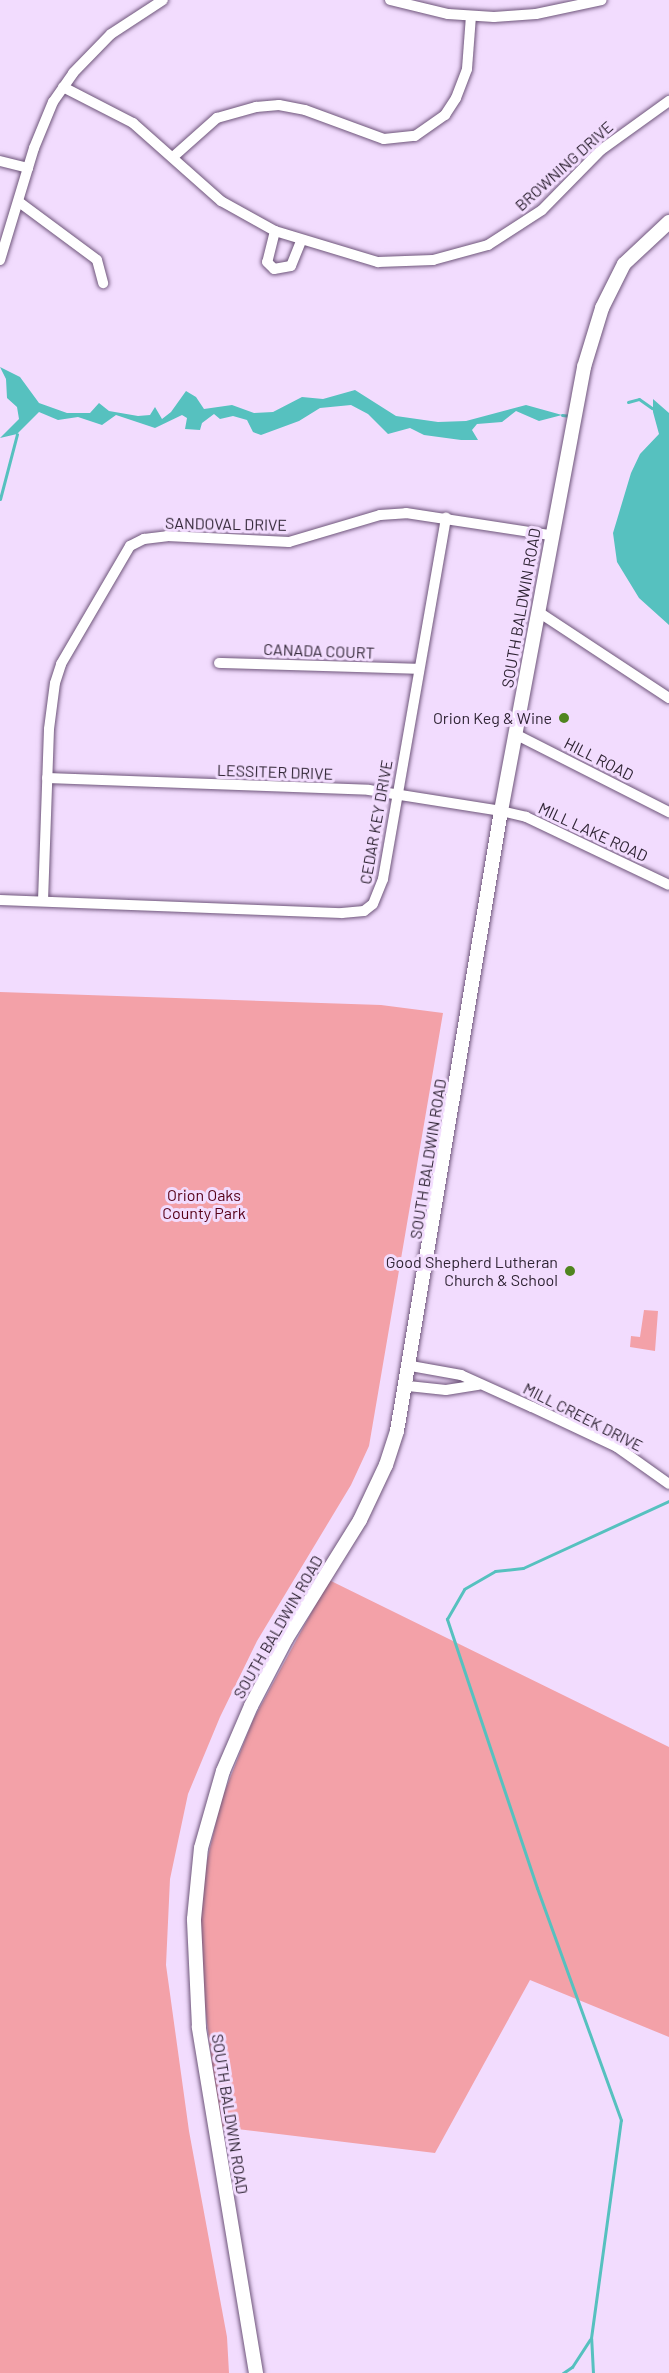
<!DOCTYPE html>
<html>
<head>
<meta charset="utf-8">
<style>
	body { margin:0 }
	#map { position:relative; width:669px; height:2373px; overflow:hidden; background:#f2dcfe; font-family:Barlow,sans-serif }
	div>[style] { position:absolute }
	[style*='--x'] { left:calc(var(--x)*1px); top:calc(var(--y)*1px); width:calc(var(--w)*1px); rotate:calc(var(--a)*1deg) }
	.green>* { inset:0; background:#f3a1a8 }
	.water>* { inset:0; background:#56c1bf }
	.stream>* { height:3px; margin:-1.5px; padding:0 1.5px; transform-origin:1.5px; border-radius:1.5px; background:#56c1bf }
	.roads { filter:drop-shadow(0 0 2px #6e557a) drop-shadow(0 0 2px #6e557a) }
	.minor>* { height:10px; margin:-5px; padding:0 5px; transform-origin:5px; border-radius:5px; background:#fff }
	.secondary>* { height:14px; margin:-7px; padding:0 7px; transform-origin:7px; border-radius:7px; background:#fff }
	.dots>* { width:16px; height:16px; translate:-50% -50%; box-sizing:border-box; border:3px solid #f2dcfe; border-radius:50% }
	span { translate:-50% -50%; white-space:nowrap; text-align:center; line-height:1.15; -webkit-text-stroke:6px #f2dcfe; paint-order:stroke }
	.street-label { font-size:16px; color:#302535 }
	.poi-label { font-size:16px; color:#302535 }
	.right { translate:-100% -50%; text-align:right }
	.park-label { font-size:16px; color:#560018 }
</style>
</head>
<body>
<div id="map">
	<div class="green">
		<i style="clip-path:polygon(0 992px,381px 1005px,443px 1013px,369px 1446px,351px 1485px,257px 1641px,220px 1717px,188px 1794px,170px 1879px,166px 1965px,189px 2131px,227px 2337px,229px 2373px,0 2373px)"></i>
		<i style="clip-path:polygon(644px 1310px,658px 1311px,655px 1351px,630px 1347px,631px 1336px,640px 1337px)"></i>
		<i style="clip-path:polygon(329px 1580px,669px 1747px,669px 2037px,530px 1980px,435px 2153px,220px 2127px,201px 1974px,199px 1895px,221px 1801px,253px 1720px)"></i>
	</div>
	<div class="water">
		<i style="clip-path:polygon(0 367px,20px 377px,39px 403px,67px 413px,90px 413px,99px 403px,109px 411px,138px 416px,150px 415px,155px 407px,162px 419px,171px 412px,186px 391px,196px 397px,204px 409px,232px 405px,254px 413px,273px 412px,302px 397px,323px 399px,355px 390px,396px 416px,438px 422px,466px 421px,526px 405px,562px 415px,539px 421px,516px 411px,502px 422px,477px 424px,472px 430px,478px 440px,461px 440px,424px 435px,410px 428px,388px 434px,368px 414px,351px 405px,320px 408px,299px 421px,261px 435px,253px 432px,247px 420px,233px 416px,220px 419px,214px 414px,202px 423px,200px 430px,185px 429px,187px 418px,182px 415px,155px 428px,116px 415px,102px 425px,78px 417px,58px 420px,39px 412px,17px 434px,0 438px,19px 419px,17px 407px,7px 398px,6px 379px)"></i>
		<i style="clip-path:polygon(653px 399px,669px 413px,669px 625px,639px 598px,617px 562px,613px 533px,631px 473px,640px 454px,659px 434px,653px 412px)"></i>
	</div>
	<div class="stream">
		<i style="--x:628;--y:402;--w:11;--a:-15"></i>
		<i style="--x:639;--y:399;--w:16;--a:35"></i>
		<i style="--x:562;--y:415;--w:9;--a:6"></i>
		<i style="--x:0;--y:499;--w:67;--a:-75.3"></i>
		<i style="--x:563;--y:2373;--w:11;--a:-34"></i>
		<i style="--x:572;--y:2367;--w:33;--a:-57"></i>
		<i style="--x:593;--y:2373;--w:35;--a:-93"></i>
		<i style="--x:591;--y:2338;--w:220;--a:-82.2"></i>
		<i style="--x:621;--y:2120;--w:247;--a:-109.9"></i>
		<i style="--x:537;--y:1888;--w:284;--a:-108.5"></i>
		<i style="--x:447;--y:1619;--w:34;--a:-60"></i>
		<i style="--x:464;--y:1589;--w:36;--a:-30"></i>
		<i style="--x:495;--y:1571;--w:28;--a:-6"></i>
		<i style="--x:523;--y:1568;--w:161;--a:-24.7"></i>
	</div>
	<div class="roads">
		<div class="minor">
			<i style="--x:390;--y:0;--w:60;--a:13.6"></i>
			<i style="--x:448;--y:14;--w:46;--a:3.7"></i>
			<i style="--x:494;--y:17;--w:42;--a:-4.1"></i>
			<i style="--x:536;--y:14;--w:67;--a:-12"></i>
			<i style="--x:63;--y:87;--w:79;--a:27.2"></i>
			<i style="--x:133;--y:123;--w:118;--a:41.6"></i>
			<i style="--x:221;--y:201;--w:62;--a:29.1"></i>
			<i style="--x:275;--y:231;--w:108;--a:16.8"></i>
			<i style="--x:378;--y:262;--w:55;--a:-2.1"></i>
			<i style="--x:433;--y:260;--w:57;--a:-15.3"></i>
			<i style="--x:488;--y:245;--w:64;--a:-32.9"></i>
			<i style="--x:542;--y:210;--w:84;--a:-45.5"></i>
			<i style="--x:601;--y:150;--w:84;--a:-35.8"></i>
			<i style="--x:173;--y:157;--w:59;--a:-41.6"></i>
			<i style="--x:217;--y:118;--w:41;--a:-15.8"></i>
			<i style="--x:256;--y:107;--w:23;--a:-5"></i>
			<i style="--x:279;--y:105;--w:26;--a:11"></i>
			<i style="--x:305;--y:110;--w:84;--a:20.2"></i>
			<i style="--x:384;--y:139;--w:31;--a:-6"></i>
			<i style="--x:415;--y:136;--w:37;--a:-35"></i>
			<i style="--x:445;--y:115;--w:20;--a:-57"></i>
			<i style="--x:456;--y:98;--w:31;--a:-69"></i>
			<i style="--x:467;--y:69;--w:53;--a:-85.7"></i>
			<i style="--x:0;--y:161;--w:29;--a:14"></i>
			<i style="--x:19;--y:202;--w:97;--a:36.6"></i>
			<i style="--x:97;--y:260;--w:24;--a:75"></i>
			<i style="--x:275;--y:231;--w:32;--a:104"></i>
			<i style="--x:267;--y:262;--w:10;--a:45"></i>
			<i style="--x:274;--y:269;--w:17;--a:-10"></i>
			<i style="--x:291;--y:266;--w:27;--a:-68"></i>
			<i style="--x:0;--y:260;--w:117;--a:-73.1"></i>
			<i style="--x:34;--y:148;--w:50;--a:-67.6"></i>
			<i style="--x:53;--y:102;--w:35;--a:-55"></i>
			<i style="--x:73;--y:73;--w:54;--a:-45.7"></i>
			<i style="--x:111;--y:34;--w:62;--a:-33.2"></i>
			<i style="--x:537;--y:611;--w:158;--a:33.4"></i>
			<i style="--x:219;--y:663;--w:200;--a:1.7"></i>
			<i style="--x:515;--y:734;--w:173;--a:26.9"></i>
			<i style="--x:47;--y:778;--w:322;--a:2.1"></i>
			<i style="--x:369;--y:790;--w:134;--a:9"></i>
			<i style="--x:501;--y:811;--w:26;--a:13"></i>
			<i style="--x:526;--y:817;--w:158;--a:25.4"></i>
			<i style="--x:0;--y:900;--w:342;--a:2.2"></i>
			<i style="--x:342;--y:913;--w:22;--a:-5"></i>
			<i style="--x:364;--y:911;--w:11;--a:-38"></i>
			<i style="--x:373;--y:904;--w:27;--a:-68"></i>
			<i style="--x:383;--y:879;--w:367;--a:-80.1"></i>
			<i style="--x:43;--y:901;--w:172;--a:-88"></i>
			<i style="--x:49;--y:729;--w:46;--a:-82.6"></i>
			<i style="--x:55;--y:683;--w:20;--a:-72"></i>
			<i style="--x:61;--y:664;--w:137;--a:-59.7"></i>
			<i style="--x:130;--y:546;--w:16;--a:-27"></i>
			<i style="--x:144;--y:539;--w:23;--a:-7"></i>
			<i style="--x:167;--y:536;--w:122;--a:2.8"></i>
			<i style="--x:289;--y:542;--w:95;--a:-16.5"></i>
			<i style="--x:380;--y:515;--w:26;--a:-4"></i>
			<i style="--x:406;--y:513;--w:146;--a:8.7"></i>
			<i style="--x:411;--y:1366;--w:51;--a:10.2"></i>
			<i style="--x:461;--y:1375;--w:78;--a:24.3"></i>
			<i style="--x:532;--y:1407;--w:94;--a:25.2"></i>
			<i style="--x:617;--y:1447;--w:64;--a:35.4"></i>
			<i style="--x:408;--y:1386;--w:38;--a:6"></i>
			<i style="--x:446;--y:1390;--w:33;--a:-9"></i>
		</div>
		<div class="secondary">
			<i style="--x:256;--y:2373;--w:351;--a:-99.4"></i>
			<i style="--x:199;--y:2027;--w:108;--a:-92.7"></i>
			<i style="--x:194;--y:1919;--w:71;--a:-84.4"></i>
			<i style="--x:201;--y:1848;--w:80;--a:-74.1"></i>
			<i style="--x:223;--y:1771;--w:71;--a:-66.7"></i>
			<i style="--x:251;--y:1706;--w:76;--a:-62.4"></i>
			<i style="--x:286;--y:1639;--w:140;--a:-58.1"></i>
			<i style="--x:360;--y:1520;--w:61;--a:-64.7"></i>
			<i style="--x:386;--y:1465;--w:36;--a:-72"></i>
			<i style="--x:397;--y:1431;--w:629;--a:-80.48"></i>
			<i style="--x:501;--y:811;--w:452;--a:-79.4"></i>
			<i style="--x:584;--y:367;--w:62;--a:-73"></i>
			<i style="--x:602;--y:308;--w:49;--a:-63.4"></i>
			<i style="--x:624;--y:264;--w:62;--a:-43"></i>
		</div>
	</div>
	<div class="dots">
		<i style="left:564px;top:718px;background:#4f851f"></i>
		<i style="left:570px;top:1271px;background:#4f851f"></i>
	</div>
	<div class="street-label">
		<span style="left:564px;top:166px;rotate:-42deg">BROWNING DRIVE</span>
		<span style="left:226px;top:524px;rotate:1deg">SANDOVAL DRIVE</span>
		<span style="left:521px;top:608px;rotate:-80deg">SOUTH BALDWIN ROAD</span>
		<span style="left:319px;top:651px;rotate:2deg">CANADA COURT</span>
		<span style="left:599px;top:759px;rotate:27deg">HILL ROAD</span>
		<span style="left:275px;top:772px;rotate:2deg">LESSITER DRIVE</span>
		<span style="left:376px;top:822px;rotate:-80deg">CEDAR KEY DRIVE</span>
		<span style="left:593px;top:832px;rotate:25deg">MILL LAKE ROAD</span>
		<span style="left:428px;top:1159px;rotate:-81deg">SOUTH BALDWIN ROAD</span>
		<span style="left:583px;top:1417px;rotate:27deg">MILL CREEK DRIVE</span>
		<span style="left:278px;top:1627px;rotate:-60deg">SOUTH BALDWIN ROAD</span>
		<span style="left:230px;top:2114px;rotate:81deg">SOUTH BALDWIN ROAD</span>
	</div>
	<div class="poi-label">
		<span class="right" style="left:552px;top:718px">Orion Keg &amp; Wine</span>
		<span class="right" style="left:558px;top:1271px">Good Shepherd Lutheran<br>Church &amp; School</span>
	</div>
	<div class="park-label">
		<span style="left:204px;top:1204px">Orion Oaks<br>County Park</span>
	</div>
</div>
</body>
</html>
